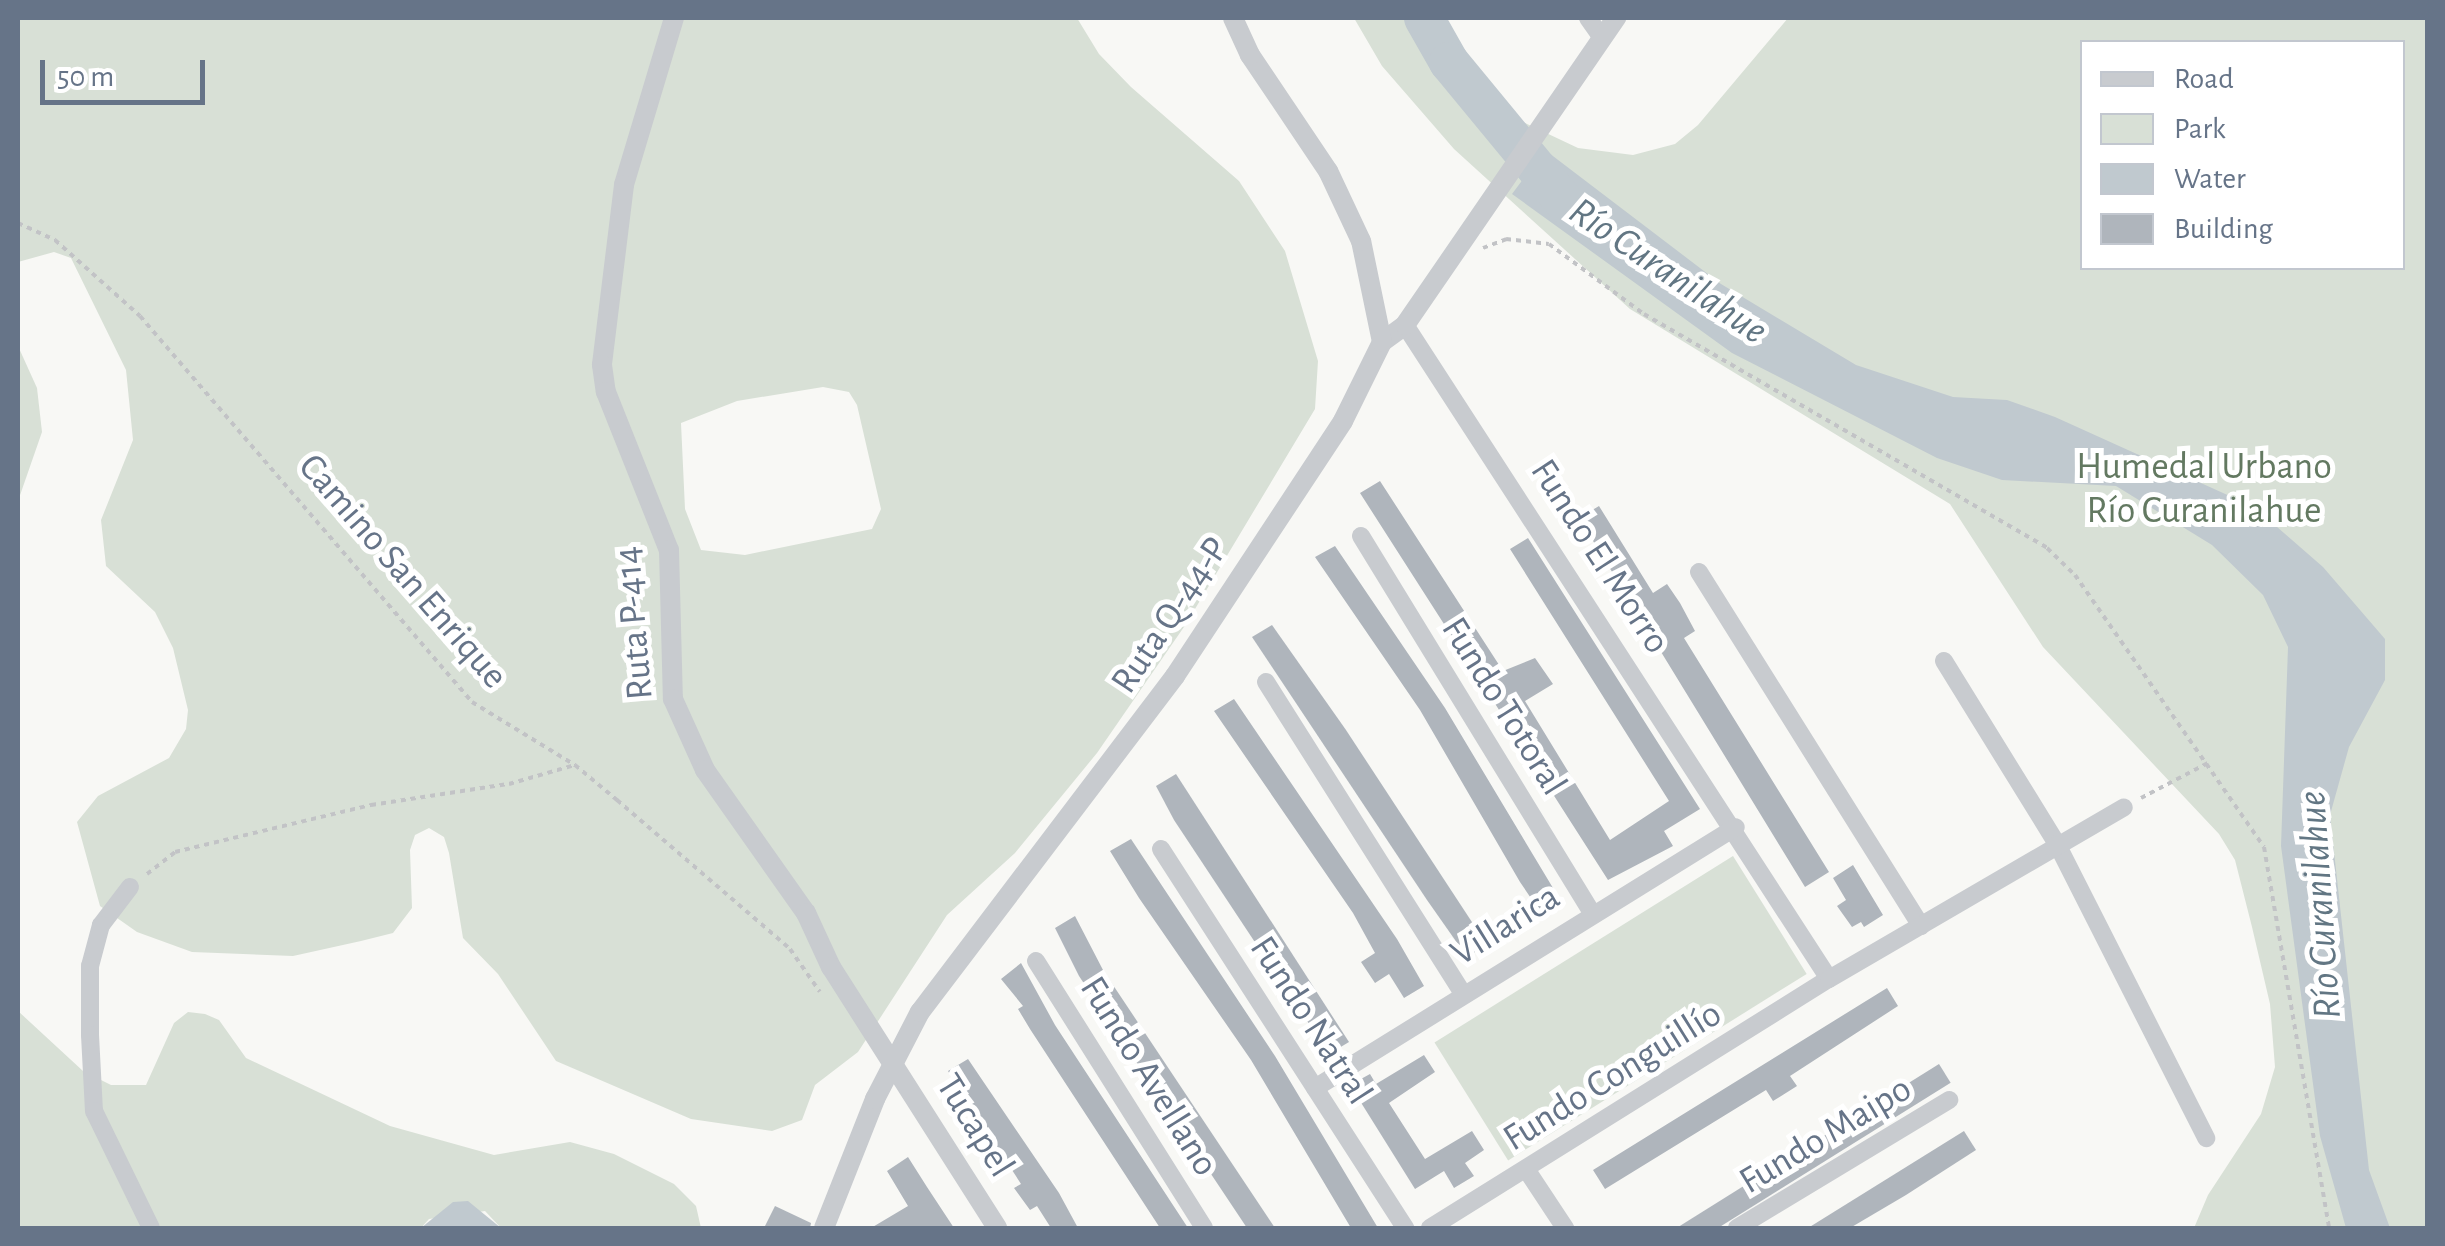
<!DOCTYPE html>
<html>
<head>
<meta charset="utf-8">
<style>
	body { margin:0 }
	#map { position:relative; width:2445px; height:1246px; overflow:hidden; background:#f8f8f5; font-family:"Alegreya Sans",sans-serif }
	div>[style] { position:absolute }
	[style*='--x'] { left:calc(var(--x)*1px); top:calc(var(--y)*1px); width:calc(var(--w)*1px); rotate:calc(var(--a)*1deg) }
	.green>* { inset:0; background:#d8e0d6; transform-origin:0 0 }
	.water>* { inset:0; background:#c0c9cf }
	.river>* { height:40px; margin:-20px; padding:0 20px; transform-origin:20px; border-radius:20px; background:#c0c9cf }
	.building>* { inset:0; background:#afb5bc; transform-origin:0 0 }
	.path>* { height:4px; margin-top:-2px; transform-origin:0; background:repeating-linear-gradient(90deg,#c2c3c6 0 5px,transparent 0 10px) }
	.minor>* { height:18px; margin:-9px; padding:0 9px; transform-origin:9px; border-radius:9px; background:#c8cbcf }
	.tertiary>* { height:20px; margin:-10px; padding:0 10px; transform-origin:10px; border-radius:10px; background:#c8cbcf }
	span { translate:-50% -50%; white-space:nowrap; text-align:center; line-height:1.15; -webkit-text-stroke:10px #fff; paint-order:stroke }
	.park-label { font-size:38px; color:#637961 }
	.street-label { font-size:38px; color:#667488 }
	.water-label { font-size:40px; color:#627683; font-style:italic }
	.frame { position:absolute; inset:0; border:20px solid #667488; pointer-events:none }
	.legend { position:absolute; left:2080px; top:40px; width:325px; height:230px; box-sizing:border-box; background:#fff; border:2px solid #c2c7cf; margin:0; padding:12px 18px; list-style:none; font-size:30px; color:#667488 }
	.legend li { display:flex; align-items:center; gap:20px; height:50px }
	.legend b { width:50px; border:2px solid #c2c7cf }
	.scale { position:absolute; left:40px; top:60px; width:165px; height:45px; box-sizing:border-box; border:5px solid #667488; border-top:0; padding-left:12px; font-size:30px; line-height:35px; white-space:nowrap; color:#667488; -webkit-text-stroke:8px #fff; paint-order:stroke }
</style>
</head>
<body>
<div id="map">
	<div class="green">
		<i style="clip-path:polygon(evenodd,18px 18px,1077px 18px,1099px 54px,1131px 87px,1239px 181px,1285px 251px,1318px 361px,1315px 409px,1186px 624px,1097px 753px,1015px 853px,947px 915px,858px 1052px,815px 1085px,802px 1120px,772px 1131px,691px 1119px,556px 1061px,498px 974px,463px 938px,449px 853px,444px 837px,429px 828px,415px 835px,410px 850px,412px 908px,393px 933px,361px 941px,293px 956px,192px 952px,137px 932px,100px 906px,77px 822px,98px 796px,169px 758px,186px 729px,188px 710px,173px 648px,155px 612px,106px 566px,101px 520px,133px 440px,126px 370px,71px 258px,54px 252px,18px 262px,18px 18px,823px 387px,849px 392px,857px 405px,881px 509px,872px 529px,745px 555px,701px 550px,685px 509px,681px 423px,737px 401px,823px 387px)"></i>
		<i style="clip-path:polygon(evenodd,1354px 18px,1435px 18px,1508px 115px,1578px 148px,1633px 155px,1675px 144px,1698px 125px,1788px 18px,2427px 18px,2427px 1228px,2194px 1228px,2208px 1195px,2261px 1114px,2275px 1067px,2270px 1004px,2252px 927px,2235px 860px,2219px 834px,2043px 647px,1950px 504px,1630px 309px,1454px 149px,1382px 66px,1354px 18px,2082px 42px,2402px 42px,2402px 268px,2082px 268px,2082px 42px)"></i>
		<i style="clip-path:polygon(18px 346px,37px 388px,42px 432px,18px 501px)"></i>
		<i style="left:1733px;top:856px;width:139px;height:352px;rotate:58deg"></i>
		<i style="clip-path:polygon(18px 1011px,83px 1071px,111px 1085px,146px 1085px,174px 1023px,188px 1012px,205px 1014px,219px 1020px,246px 1058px,390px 1126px,494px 1155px,570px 1142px,614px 1154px,674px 1184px,696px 1206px,701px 1228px,501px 1228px,485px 1211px,429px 1219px,421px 1228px,18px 1228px)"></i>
	</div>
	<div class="water">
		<i style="clip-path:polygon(1545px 150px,1721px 284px,1856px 365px,1953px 397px,2007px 400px,2055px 417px,2254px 507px,2323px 567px,2385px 639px,2385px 680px,2349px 747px,2330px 815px,2369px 1170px,2390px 1228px,2346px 1228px,2320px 1136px,2281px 846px,2288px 647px,2263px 595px,2212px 545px,2116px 486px,2002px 480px,1937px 458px,1732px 353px,1512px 194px)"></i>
		<i style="clip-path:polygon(468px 1201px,501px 1228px,421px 1228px,453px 1202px)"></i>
	</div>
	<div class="river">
		<i style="--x:1424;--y:18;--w:51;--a:60.4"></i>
		<i style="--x:1449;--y:62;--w:184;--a:50.5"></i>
	</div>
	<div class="building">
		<i style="clip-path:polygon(1380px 481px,1503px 671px,1535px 658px,1553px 684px,1525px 701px,1610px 840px,1669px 801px,1510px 549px,1528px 538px,1700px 809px,1664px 831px,1673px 846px,1608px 880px,1360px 493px)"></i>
		<i style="clip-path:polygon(1599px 506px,1653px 593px,1667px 584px,1680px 603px,1695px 631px,1684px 638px,1829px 872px,1805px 887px,1579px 518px)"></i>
		<i style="clip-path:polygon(1335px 546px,1445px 708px,1559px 898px,1539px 910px,1520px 882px,1420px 710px,1315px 557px)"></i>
		<i style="clip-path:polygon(1272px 625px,1346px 730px,1487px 945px,1467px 957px,1427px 900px,1252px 637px)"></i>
		<i style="clip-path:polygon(1234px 699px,1397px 939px,1424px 986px,1404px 998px,1389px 974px,1375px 983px,1361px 962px,1375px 953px,1353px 913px,1214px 711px)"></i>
		<i style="clip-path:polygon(1176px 774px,1349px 1042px,1329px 1054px,1174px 820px,1156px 786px)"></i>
		<i style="clip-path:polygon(1131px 839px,1275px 1056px,1378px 1228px,1351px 1228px,1251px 1060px,1139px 898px,1110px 851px)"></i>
		<i style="clip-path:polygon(1853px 865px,1883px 915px,1864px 927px,1861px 922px,1852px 927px,1837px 906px,1846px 900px,1833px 878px)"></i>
		<i style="clip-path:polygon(1075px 916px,1103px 970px,1275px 1228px,1247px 1228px,1079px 976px,1055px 928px)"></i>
		<i style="clip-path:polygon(1021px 963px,1055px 1025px,1188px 1228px,1160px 1228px,1030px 1029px,1018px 1009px,1023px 1006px,1001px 979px)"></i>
		<i style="clip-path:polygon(1887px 988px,1898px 1006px,1790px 1076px,1797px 1086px,1773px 1101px,1766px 1090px,1605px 1189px,1593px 1170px)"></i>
		<i style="clip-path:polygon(1424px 1055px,1435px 1072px,1389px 1103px,1425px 1159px,1472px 1131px,1484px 1150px,1465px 1163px,1474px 1176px,1454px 1188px,1444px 1171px,1415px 1189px,1350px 1085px,1370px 1074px,1376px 1084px)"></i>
		<i style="clip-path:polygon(968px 1059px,1059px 1193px,1078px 1228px,1051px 1228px,1037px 1206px,1030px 1210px,1014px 1188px,1021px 1184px,948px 1071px)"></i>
		<i style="left:1939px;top:1064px;width:22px;height:309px;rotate:58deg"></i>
		<i style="clip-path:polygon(1964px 1131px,1976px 1150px,1906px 1195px,1850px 1228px,1808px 1228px)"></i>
		<i style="clip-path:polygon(908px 1157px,927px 1187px,954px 1228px,871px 1228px,908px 1206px,887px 1171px)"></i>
		<i style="clip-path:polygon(775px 1206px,811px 1223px,810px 1228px,764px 1228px)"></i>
	</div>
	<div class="path">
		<i style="--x:18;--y:223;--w:41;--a:24.7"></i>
		<i style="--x:55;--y:240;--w:114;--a:41.8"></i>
		<i style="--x:140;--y:316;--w:509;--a:49.3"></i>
		<i style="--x:472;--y:702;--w:121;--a:31.5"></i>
		<i style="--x:575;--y:765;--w:55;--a:39.8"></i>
		<i style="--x:617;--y:800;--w:228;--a:40.7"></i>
		<i style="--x:790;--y:949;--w:52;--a:55.1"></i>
		<i style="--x:1483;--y:248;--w:25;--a:-21"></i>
		<i style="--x:1506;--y:239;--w:43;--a:6.6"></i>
		<i style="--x:1549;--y:244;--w:118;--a:36.4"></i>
		<i style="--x:1644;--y:314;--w:466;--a:30.1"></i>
		<i style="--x:2047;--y:548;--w:39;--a:44"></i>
		<i style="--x:2075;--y:575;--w:331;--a:55.2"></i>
		<i style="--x:2264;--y:847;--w:387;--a:80.3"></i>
		<i style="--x:2141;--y:798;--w:76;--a:-27.6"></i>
		<i style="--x:147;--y:874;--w:36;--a:-38"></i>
		<i style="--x:175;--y:852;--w:202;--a:-13.5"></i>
		<i style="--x:371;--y:805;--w:140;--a:-8.7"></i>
		<i style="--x:509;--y:784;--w:69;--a:-16.1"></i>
	</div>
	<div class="minor">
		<i style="--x:1588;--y:18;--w:24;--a:55"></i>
		<i style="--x:1405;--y:325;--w:779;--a:57.04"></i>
		<i style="--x:1361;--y:536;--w:440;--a:58.5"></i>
		<i style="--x:1699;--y:572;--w:418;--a:57.9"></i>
		<i style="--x:1944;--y:661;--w:215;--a:58.3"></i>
		<i style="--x:2057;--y:844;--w:330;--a:63.1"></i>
		<i style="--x:1266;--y:682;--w:367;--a:57.7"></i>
		<i style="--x:1161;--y:849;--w:451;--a:57.2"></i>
		<i style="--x:130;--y:887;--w:48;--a:127.3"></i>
		<i style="--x:101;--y:925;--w:42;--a:105"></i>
		<i style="--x:90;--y:966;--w:69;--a:90"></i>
		<i style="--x:90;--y:1035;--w:76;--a:87"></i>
		<i style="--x:94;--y:1111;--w:130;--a:64"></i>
		<i style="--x:1036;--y:961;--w:315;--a:57.8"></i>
		<i style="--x:1315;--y:1088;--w:495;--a:-31.8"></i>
		<i style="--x:1526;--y:1169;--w:71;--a:56.5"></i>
		<i style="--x:1430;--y:1228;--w:470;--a:-32"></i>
		<i style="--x:1829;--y:979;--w:341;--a:-30.2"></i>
		<i style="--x:1737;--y:1228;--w:248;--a:-31.1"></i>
	</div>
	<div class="tertiary">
		<i style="--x:674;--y:18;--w:174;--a:106.7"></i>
		<i style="--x:624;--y:185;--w:181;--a:97"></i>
		<i style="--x:602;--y:365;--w:27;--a:82"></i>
		<i style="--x:606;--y:392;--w:170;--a:68.3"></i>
		<i style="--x:669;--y:550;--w:149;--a:88.5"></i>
		<i style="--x:673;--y:699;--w:78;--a:65.7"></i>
		<i style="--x:705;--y:770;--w:175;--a:54.8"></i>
		<i style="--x:806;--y:913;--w:60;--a:65.2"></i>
		<i style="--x:831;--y:967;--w:309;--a:57.5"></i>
		<i style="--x:1382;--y:342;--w:29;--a:-36"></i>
		<i style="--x:1405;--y:325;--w:373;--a:-55.5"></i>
		<i style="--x:824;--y:1228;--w:139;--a:-68.4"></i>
		<i style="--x:875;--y:1099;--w:98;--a:-62.7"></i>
		<i style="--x:920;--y:1012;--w:422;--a:-52.8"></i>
		<i style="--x:1175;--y:676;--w:305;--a:-56.6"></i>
		<i style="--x:1343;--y:421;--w:88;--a:-63.7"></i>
		<i style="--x:1382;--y:342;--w:103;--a:-101.7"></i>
		<i style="--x:1361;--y:241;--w:77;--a:-115.2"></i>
		<i style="--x:1328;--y:171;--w:140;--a:-123.9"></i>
		<i style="--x:1250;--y:55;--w:41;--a:-114.7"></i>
	</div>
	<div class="park-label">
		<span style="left:2204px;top:490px">Humedal Urbano<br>Río Curanilahue</span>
	</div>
	<div class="street-label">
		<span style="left:1599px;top:557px;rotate:57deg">Fundo El Morro</span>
		<span style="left:402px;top:572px;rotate:49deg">Camino San Enrique</span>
		<span style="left:1171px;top:616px;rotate:-56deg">Ruta Q-44-P</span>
		<span style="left:635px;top:623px;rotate:-95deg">Ruta P-414</span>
		<span style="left:1503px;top:707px;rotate:58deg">Fundo Totoral</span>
		<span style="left:1506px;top:926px;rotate:-32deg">Villarica</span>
		<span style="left:1310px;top:1021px;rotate:57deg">Fundo Natral</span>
		<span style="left:1148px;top:1077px;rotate:58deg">Fundo Avellano</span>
		<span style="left:1613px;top:1077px;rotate:-32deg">Fundo Conguillío</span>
		<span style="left:974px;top:1126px;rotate:58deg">Tucapel</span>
		<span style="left:1826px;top:1136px;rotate:-31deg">Fundo Maipo</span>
	</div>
	<div class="water-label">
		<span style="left:1668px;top:271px;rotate:34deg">Río Curanilahue</span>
		<span style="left:2320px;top:905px;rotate:-94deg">Río Curanilahue</span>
	</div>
	<div class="frame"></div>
	<ul class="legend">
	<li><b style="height:12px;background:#c8cbcf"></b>Road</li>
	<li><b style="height:28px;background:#d8e0d6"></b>Park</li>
	<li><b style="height:28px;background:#c0c9cf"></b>Water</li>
	<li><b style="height:28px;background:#afb5bc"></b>Building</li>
	</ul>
	<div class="scale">50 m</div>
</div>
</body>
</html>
